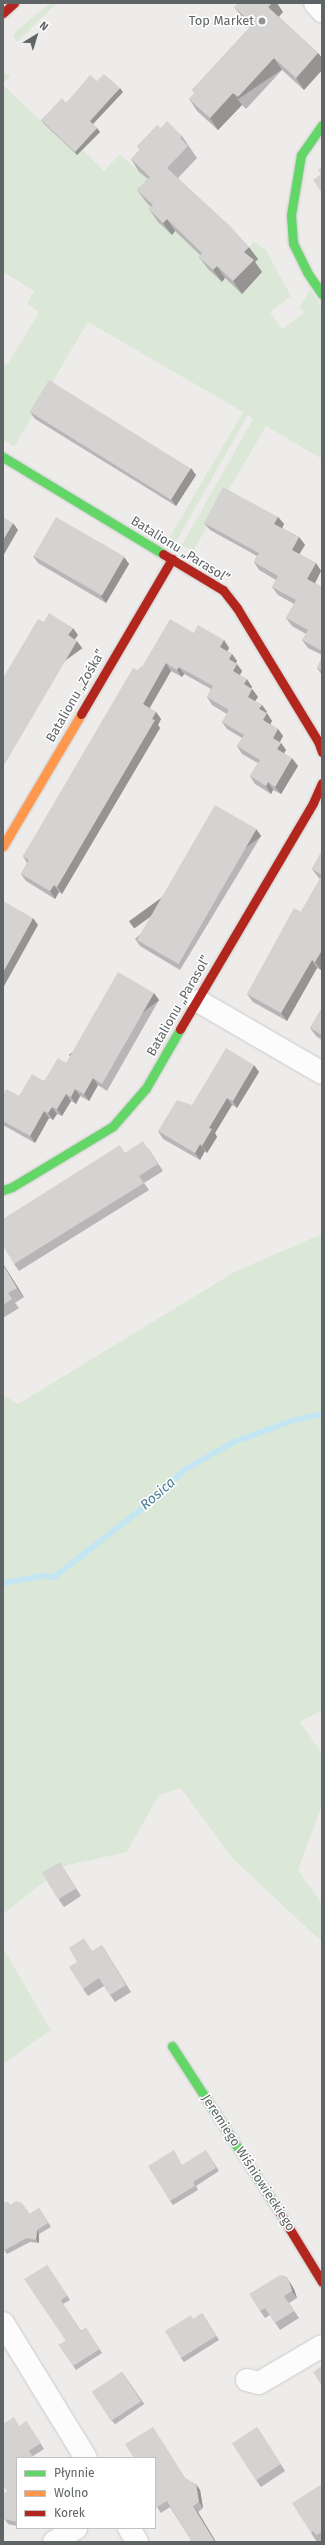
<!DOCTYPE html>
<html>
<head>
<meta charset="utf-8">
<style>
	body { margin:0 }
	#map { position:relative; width:325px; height:2545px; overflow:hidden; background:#eeecea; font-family:"Fira Sans",sans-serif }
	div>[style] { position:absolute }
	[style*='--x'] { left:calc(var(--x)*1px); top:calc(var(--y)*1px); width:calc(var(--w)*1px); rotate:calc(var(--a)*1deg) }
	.green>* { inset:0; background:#dce8d7 }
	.stream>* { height:6px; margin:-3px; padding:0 3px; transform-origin:3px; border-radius:3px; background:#c4e6f2 }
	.roads { filter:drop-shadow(0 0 1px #cbcac9) drop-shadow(0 0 1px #cbcac9) }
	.street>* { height:22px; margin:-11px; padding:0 11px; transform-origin:11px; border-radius:11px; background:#fcfcfc }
	.fast>* { height:9px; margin:-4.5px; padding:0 4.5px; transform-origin:4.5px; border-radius:4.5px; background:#63d668 }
	.slow>* { height:9px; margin:-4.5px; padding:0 4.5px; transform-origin:4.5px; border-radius:4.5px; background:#ff974d }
	.jam>* { height:9px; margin:-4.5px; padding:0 4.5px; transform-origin:4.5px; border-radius:4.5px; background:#b3261e }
	.wall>* { inset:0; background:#b7b5b5; transform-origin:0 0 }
	.shaded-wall>* { inset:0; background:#959493; transform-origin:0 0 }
	.building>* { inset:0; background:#d5d3d2; transform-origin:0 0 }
	.dots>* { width:11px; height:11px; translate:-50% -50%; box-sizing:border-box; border:2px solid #fff; border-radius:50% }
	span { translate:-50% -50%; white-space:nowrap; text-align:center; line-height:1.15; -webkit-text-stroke:3px #fff; paint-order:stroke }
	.poi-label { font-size:13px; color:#5f6466 }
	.right { translate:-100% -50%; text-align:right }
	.street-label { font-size:13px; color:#5f6466 }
	.water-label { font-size:14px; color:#497b96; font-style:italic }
	.frame { position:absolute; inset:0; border:4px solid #5f6466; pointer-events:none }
	.legend { position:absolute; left:16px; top:2457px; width:140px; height:72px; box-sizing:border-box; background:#fff; border:1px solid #bfc1c2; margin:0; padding:5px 7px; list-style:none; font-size:12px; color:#5f6466 }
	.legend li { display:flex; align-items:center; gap:8px; height:20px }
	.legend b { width:20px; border:1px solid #bfc1c2 }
	.north { position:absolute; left:16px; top:16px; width:40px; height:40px; -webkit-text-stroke:3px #fff; paint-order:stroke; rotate:38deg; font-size:11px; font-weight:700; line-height:16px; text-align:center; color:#5f6466 }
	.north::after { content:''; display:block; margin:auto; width:14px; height:18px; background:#5f6466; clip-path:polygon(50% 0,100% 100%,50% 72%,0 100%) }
</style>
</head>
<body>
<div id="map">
	<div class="green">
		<i style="clip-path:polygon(50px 3px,57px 3px,17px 42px,13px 36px,16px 31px)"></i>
		<i style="clip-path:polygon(3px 72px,10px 76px,3px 84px,4px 86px,77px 155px,83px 150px,104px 171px,120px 154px,158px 189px,162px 217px,172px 235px,175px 231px,211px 265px,222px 282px,258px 259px,247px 249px,254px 241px,266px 250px,291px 296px,270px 312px,282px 329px,304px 313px,300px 307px,310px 290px,322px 307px,322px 459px,266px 426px,193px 551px,182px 545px,253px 419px,248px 415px,176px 542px,169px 538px,243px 412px,88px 322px,14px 447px,3px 439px,3px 363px,7px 365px,39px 312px,27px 304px,34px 291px,3px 272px)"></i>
		<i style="clip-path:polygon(322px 1234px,322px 1710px,300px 1722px,322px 1753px,322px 1805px,298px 1870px,322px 1904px,322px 1942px,231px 1857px,181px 1788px,159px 1795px,127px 1852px,65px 1866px,3px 1914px,3px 1395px,18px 1404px,236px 1271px)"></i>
		<i style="clip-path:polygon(3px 1948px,51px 2030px,3px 2064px)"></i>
	</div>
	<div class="stream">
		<i style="--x:3;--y:1583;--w:40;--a:-10"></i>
		<i style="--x:42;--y:1576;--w:12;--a:5"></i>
		<i style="--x:54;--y:1577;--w:119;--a:-37.8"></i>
		<i style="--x:148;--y:1504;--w:52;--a:-42.6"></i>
		<i style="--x:186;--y:1469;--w:55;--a:-29.4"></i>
		<i style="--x:234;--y:1442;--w:64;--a:-20.1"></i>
		<i style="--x:294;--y:1420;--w:29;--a:-12"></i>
	</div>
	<div class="roads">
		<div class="street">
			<i style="--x:315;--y:3;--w:11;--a:49"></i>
			<i style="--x:198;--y:1001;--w:143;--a:30.1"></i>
			<i style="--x:3;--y:2323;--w:158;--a:58.4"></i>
			<i style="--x:247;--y:2380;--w:12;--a:14"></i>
			<i style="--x:259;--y:2383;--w:73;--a:-30.4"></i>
			<i style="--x:129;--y:2528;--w:16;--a:60"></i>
			<i style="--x:54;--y:2542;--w:26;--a:-32"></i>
		</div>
		<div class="fast">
			<i style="--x:322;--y:125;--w:37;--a:125"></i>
			<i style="--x:301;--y:155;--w:61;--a:99.5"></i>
			<i style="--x:291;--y:215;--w:28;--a:86"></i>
			<i style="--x:293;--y:243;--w:32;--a:64"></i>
			<i style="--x:307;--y:272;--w:27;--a:56"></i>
			<i style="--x:3;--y:457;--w:187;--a:31.2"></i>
			<i style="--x:3;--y:1190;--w:9;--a:-18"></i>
			<i style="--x:12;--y:1187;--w:118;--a:-31.1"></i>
			<i style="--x:113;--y:1126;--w:50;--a:-49"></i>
			<i style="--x:146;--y:1088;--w:68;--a:-60"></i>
			<i style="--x:172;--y:2046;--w:189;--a:57.1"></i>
		</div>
		<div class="slow">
			<i style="--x:3;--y:846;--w:153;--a:-59.4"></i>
		</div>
		<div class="jam">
			<i style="--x:3;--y:13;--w:15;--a:-42"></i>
			<i style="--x:163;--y:554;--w:70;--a:31"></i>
			<i style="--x:223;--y:590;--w:23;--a:52"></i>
			<i style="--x:237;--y:608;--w:156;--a:58.7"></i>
			<i style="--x:318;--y:741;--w:12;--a:70"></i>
			<i style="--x:81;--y:714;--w:180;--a:-59.6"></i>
			<i style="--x:180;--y:1029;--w:262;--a:-59.5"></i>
			<i style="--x:313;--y:803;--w:22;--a:-66"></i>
			<i style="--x:275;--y:2205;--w:90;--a:58.6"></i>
		</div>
	</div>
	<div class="wall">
		<i style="clip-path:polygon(234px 7px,283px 12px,279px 17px,318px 53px,322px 58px,322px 70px,304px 90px,282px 70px,246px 109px,242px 105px,218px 130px,197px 111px,189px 99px,195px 93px,192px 90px,251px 26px,243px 18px)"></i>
		<i style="clip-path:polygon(97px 81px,123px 92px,93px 124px,100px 132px,77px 155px,44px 124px,41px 120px)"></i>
		<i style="clip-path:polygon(161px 128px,182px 136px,197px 158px,178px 178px,258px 259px,255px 262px,262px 272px,242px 294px,225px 278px,222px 282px,208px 269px,199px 257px,200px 255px,175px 231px,172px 235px,158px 222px,149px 209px,151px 207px,146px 202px,137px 190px,148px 179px,139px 172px,131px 159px,140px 150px,137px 146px)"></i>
		<i style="clip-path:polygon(30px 412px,196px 475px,176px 506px,35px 419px)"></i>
		<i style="clip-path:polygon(278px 517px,284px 524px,282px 528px,299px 537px,305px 545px,299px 554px,316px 563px,321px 571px,315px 583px,322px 587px,322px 655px,308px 648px,302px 640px,306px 634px,292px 626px,286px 618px,294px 604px,278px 595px,272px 587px,276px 580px,259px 570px,254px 562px,257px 556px,210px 530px,204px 523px)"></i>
		<i style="clip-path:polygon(33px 556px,124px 557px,129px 564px,106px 603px,38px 563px)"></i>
		<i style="clip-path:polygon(194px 633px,224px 640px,229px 648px,227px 651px,232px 654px,237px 661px,236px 663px,242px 671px,240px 675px,252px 687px,251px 688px,252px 689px,258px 697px,255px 701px,262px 705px,267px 712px,266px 713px,272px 721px,270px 724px,278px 729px,283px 736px,280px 742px,281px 743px,286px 750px,284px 753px,298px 766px,281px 794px,273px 790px,271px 794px,255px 784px,250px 776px,258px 763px,242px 754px,237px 746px,242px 738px,227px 729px,222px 722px,227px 714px,212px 705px,207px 697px,211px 689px,184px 674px,182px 677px,171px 671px,149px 708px,156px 712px,161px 719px,158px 725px,160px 728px,62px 894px,59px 892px,55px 899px,26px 881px,21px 874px,27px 863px,23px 856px,138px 670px,142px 667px)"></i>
		<i style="clip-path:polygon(322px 658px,322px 675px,317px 668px)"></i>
		<i style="clip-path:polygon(256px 829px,261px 836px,180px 970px,140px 946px,135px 939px)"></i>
		<i style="clip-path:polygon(322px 851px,322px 968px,321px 970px,317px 968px,287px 1021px,253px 1002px,247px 994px,301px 912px,320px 879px,318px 877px,312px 869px)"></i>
		<i style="clip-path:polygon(159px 1000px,107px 1091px,98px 1085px,89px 1101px,80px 1096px,76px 1104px,71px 1101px,62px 1116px,57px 1114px,53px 1120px,49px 1118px,35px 1143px,3px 1125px,3px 1095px,19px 1096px,44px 1081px,66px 1063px)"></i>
		<i style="clip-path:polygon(322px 1008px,322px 1040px,316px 1036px,310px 1028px)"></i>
		<i style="clip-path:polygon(259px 1072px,237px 1108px,232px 1105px,215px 1133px,217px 1137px,207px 1153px,205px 1151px,200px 1160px,163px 1139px,158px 1131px,192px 1105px)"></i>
		<i style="clip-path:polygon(148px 1148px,163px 1171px,144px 1183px,149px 1190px,19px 1271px,14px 1264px,125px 1153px)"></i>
		<i style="clip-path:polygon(3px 1264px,24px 1297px,15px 1303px,19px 1308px,3px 1318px)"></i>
		<i style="clip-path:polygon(64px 1869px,81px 1896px,64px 1907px,59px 1900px)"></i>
		<i style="clip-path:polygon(102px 1945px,131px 1992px,115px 2002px,104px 1986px,88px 1996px,83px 1989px,77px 1962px)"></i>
		<i style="clip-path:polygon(208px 2154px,219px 2171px,196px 2186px,198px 2190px,173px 2205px,170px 2201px,183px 2165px)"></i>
		<i style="clip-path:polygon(10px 2205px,30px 2214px,39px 2208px,51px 2227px,39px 2234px,39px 2243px,30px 2242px,7px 2254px,3px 2248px)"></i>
		<i style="clip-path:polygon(47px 2265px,70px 2300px,63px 2304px,81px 2331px,86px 2328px,102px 2353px,76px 2370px,59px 2345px,66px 2341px)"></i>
		<i style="clip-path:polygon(294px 2289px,297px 2298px,289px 2303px,299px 2318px,280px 2330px,270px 2315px,265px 2318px,260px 2311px)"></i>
		<i style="clip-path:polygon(202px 2313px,219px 2340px,184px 2362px,181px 2358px)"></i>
		<i style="left:122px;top:2372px;width:39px;height:36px;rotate:55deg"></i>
		<i style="clip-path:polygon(26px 2421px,44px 2449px,33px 2456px,17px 2458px,17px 2526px,8px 2524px,3px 2517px,20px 2426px)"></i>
		<i style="clip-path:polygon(257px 2427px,285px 2471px,261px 2487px,256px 2480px)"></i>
		<i style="clip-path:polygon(187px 2479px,200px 2490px,203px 2508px,198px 2512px,216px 2542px,187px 2542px,191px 2540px,170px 2507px,161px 2513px,155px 2504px)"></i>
		<i style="clip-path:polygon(322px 2484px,322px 2542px,321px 2542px,320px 2541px,317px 2542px,311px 2533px)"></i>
	</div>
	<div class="shaded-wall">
		<i style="clip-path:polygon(272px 3px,277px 3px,283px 12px,276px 19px,268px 7px)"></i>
		<i style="clip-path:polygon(318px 53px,322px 58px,322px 70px,304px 90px,296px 78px)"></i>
		<i style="left:274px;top:58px;width:14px;height:53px;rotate:56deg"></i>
		<i style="clip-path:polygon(120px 88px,123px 92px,92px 125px,90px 121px)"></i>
		<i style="clip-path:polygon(233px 93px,242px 105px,218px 130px,210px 118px)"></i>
		<i style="clip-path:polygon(97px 128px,100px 132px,77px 155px,75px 152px)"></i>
		<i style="clip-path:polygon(167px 219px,175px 231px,172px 235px,163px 223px)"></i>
		<i style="clip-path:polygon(249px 247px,258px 259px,255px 262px,262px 272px,242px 294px,233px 281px,244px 252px)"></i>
		<i style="clip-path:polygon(217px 266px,225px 278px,222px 282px,213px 270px)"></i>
		<i style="clip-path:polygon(191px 468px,196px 475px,176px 506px,171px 499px)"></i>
		<i style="clip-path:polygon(278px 517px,284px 524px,280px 532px,274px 524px)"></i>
		<i style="clip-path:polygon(13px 523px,18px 530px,3px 556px,3px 540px)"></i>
		<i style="clip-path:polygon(299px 537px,305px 545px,297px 558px,292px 550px)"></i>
		<i style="clip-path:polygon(124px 557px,129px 564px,106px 603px,101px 596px)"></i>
		<i style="clip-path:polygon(316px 563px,321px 571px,313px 587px,307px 579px)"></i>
		<i style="clip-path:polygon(73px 628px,78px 635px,73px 642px,68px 635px)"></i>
		<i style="clip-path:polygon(224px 640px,229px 648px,225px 655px,220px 647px)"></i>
		<i style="left:77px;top:641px;width:9px;height:146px;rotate:54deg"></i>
		<i style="clip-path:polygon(232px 654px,237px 661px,234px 666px,229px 659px)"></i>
		<i style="clip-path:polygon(166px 663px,171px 671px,148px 711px,143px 704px)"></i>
		<i style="clip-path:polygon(237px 664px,242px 671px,238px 678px,233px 671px)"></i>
		<i style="clip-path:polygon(179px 667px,184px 674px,182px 677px,177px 670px)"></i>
		<i style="clip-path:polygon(247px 679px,252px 687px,249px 692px,244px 684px)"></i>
		<i style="clip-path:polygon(252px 689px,258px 697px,253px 704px,248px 697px)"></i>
		<i style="clip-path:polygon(262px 705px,267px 712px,265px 716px,259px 709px)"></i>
		<i style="clip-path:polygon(156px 712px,161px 719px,158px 725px,160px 728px,62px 894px,57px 887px)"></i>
		<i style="clip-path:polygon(267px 713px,272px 721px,269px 727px,263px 720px)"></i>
		<i style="clip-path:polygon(278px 729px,283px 736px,278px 745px,273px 738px)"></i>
		<i style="clip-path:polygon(281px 743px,286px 750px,282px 756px,277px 749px)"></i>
		<i style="clip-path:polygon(292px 758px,298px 766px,281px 794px,275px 787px)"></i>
		<i style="clip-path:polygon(268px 782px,273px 790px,271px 794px,266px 786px)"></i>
		<i style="left:256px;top:829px;width:9px;height:157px;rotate:54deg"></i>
		<i style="clip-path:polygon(54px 885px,59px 892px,55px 899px,50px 891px)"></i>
		<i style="clip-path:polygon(33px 918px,38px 925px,3px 988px,3px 972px)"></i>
		<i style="clip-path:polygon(322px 950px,322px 968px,321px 970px,315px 962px)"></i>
		<i style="clip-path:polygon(312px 960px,317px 968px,287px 1021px,281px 1013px)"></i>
		<i style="left:154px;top:993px;width:9px;height:105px;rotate:54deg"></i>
		<i style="clip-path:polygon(254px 1065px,259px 1072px,237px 1108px,233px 1101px)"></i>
		<i style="clip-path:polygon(93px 1078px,98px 1085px,89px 1101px,84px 1094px)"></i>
		<i style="clip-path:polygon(75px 1089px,80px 1096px,76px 1104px,71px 1097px)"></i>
		<i style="clip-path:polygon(66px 1094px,71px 1101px,62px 1116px,57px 1109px)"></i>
		<i style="clip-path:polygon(227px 1098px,232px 1105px,215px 1133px,217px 1137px,207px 1153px,202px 1146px,209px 1128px)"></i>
		<i style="clip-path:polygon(52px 1107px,57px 1114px,53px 1120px,48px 1113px)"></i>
		<i style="clip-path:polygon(44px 1111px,49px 1118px,35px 1143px,30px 1136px)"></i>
		<i style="clip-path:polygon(200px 1144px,205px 1151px,200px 1160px,195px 1153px)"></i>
		<i style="clip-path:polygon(3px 1264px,24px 1297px,17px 1288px,3px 1265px)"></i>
		<i style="clip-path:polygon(37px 2230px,39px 2234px,39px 2243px,36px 2240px)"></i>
		<i style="clip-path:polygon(286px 2276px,294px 2289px,297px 2298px,292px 2291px)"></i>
		<i style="clip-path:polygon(196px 2484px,200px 2490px,203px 2508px,199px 2502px)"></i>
		<i style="clip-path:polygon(193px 2506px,198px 2512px,216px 2542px,215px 2542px)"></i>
	</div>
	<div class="building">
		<i style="clip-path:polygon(238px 3px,272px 3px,268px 7px,318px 53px,296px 78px,274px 58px,238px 97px,233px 93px,210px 118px,189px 99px,195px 92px,192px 90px,253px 24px,234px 7px)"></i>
		<i style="clip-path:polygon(104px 74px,120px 88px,90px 121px,97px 128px,75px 152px,41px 120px,62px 98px,66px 103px,90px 75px,97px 81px)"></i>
		<i style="clip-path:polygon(167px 121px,182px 136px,180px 138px,188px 146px,167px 168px,229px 225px,249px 247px,244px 252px,254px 260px,233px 281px,217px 266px,213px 270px,199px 257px,202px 253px,167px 219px,163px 223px,149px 209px,153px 205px,137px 190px,150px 177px,131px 159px,140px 149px,137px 146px,157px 125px,161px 128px)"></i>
		<i style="clip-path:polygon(322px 167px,322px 193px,313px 180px,321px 174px,318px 170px)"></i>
		<i style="left:49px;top:380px;width:167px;height:37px;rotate:32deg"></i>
		<i style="clip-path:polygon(223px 487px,278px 517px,274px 524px,299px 537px,292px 550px,316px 563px,307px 579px,322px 587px,322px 603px,321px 604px,322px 604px,322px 651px,302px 640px,308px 630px,286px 618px,296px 600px,272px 587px,278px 576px,254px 562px,259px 553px,204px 523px)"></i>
		<i style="clip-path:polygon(3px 517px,13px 523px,3px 540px)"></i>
		<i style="left:56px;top:517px;width:79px;height:45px;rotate:30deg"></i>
		<i style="clip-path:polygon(49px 613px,73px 628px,68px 635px,77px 641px,3px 767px,3px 678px,38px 619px,44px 622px)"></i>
		<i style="clip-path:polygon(170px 619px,194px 633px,198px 625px,224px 640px,220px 647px,232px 654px,229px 659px,237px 664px,233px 671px,247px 679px,244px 684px,252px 689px,248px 697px,262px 705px,259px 709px,267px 713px,263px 720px,278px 729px,273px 738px,281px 743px,277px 749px,292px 758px,275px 787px,268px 782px,266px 786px,250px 776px,260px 760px,237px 746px,244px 735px,222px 722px,229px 710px,207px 697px,213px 686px,179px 667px,177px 670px,166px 663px,143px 704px,156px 712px,152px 719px,155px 720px,57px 887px,54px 885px,50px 891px,21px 874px,29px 860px,23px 856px,133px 668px,138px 670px,141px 666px,142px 667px)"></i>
		<i style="clip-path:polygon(322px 658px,322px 671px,317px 668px)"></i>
		<i style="left:215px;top:805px;width:48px;height:156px;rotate:30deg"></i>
		<i style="clip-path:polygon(322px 851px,322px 875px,312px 869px)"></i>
		<i style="clip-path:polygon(322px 875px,322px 950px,315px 962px,312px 960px,281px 1013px,247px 994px,294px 908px,301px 912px)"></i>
		<i style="clip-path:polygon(3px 901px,33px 918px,3px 972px)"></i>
		<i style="clip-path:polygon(118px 972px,154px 993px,102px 1084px,93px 1078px,84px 1094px,75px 1089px,71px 1097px,66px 1094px,57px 1109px,52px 1107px,48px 1113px,44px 1111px,30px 1136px,3px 1121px,3px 1095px,6px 1089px,19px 1096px,32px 1074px,44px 1081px,58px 1058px,66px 1063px)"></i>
		<i style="clip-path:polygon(322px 1008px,322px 1035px,310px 1028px)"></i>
		<i style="clip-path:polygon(226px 1048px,254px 1065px,233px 1101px,227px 1098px,209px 1128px,212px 1129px,202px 1146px,200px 1144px,195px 1153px,158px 1131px,177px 1100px,192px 1105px)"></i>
		<i style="clip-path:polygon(143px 1141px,158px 1164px,139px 1176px,144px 1183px,14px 1264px,3px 1246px,3px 1219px,120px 1145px,125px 1153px)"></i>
		<i style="clip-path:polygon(3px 1265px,17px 1288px,8px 1293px,12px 1299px,3px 1305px)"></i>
		<i style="left:60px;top:1862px;width:31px;height:21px;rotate:59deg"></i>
		<i style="clip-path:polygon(84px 1938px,92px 1951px,102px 1945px,126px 1985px,110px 1995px,99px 1978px,83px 1989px,69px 1967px,77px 1962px,69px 1948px)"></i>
		<i style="clip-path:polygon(174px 2150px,182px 2165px,206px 2150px,216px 2168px,193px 2182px,195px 2186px,170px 2201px,148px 2166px)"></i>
		<i style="clip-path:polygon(16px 2201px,22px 2203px,30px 2214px,39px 2208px,48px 2223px,37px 2230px,36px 2240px,27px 2238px,5px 2250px,3px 2248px,3px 2202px,8px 2202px,10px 2205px)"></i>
		<i style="clip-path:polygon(47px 2265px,67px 2296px,61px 2300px,81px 2332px,86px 2328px,100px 2349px,73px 2366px,59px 2345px,66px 2341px,24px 2279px)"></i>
		<i style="clip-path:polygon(280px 2275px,286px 2276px,289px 2281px,292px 2291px,284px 2296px,294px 2311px,275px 2323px,265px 2308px,260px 2311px,249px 2294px)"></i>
		<i style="clip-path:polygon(202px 2313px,216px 2336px,181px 2358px,165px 2331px,191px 2315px,193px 2319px)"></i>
		<i style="clip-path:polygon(322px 2366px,322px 2386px,313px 2372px)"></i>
		<i style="left:122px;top:2372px;width:35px;height:36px;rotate:57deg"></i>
		<i style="clip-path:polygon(14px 2417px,19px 2426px,26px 2421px,41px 2443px,29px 2451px,34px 2458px,17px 2458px,17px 2522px,4px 2519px,3px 2517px,3px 2494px,7px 2491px,3px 2486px,3px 2424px)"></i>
		<i style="clip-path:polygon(153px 2427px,186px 2479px,196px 2484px,199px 2502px,193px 2506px,215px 2542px,187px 2542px,191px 2540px,167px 2501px,157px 2507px,155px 2504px,155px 2458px,134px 2458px,125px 2444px)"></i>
		<i style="left:257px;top:2427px;width:44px;height:30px;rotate:57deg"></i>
		<i style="clip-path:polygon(322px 2484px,322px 2532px,316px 2535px,313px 2531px,311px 2533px,292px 2503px)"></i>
	</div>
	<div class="dots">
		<i style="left:262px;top:21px;background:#919494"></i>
	</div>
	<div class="poi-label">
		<span class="right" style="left:254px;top:21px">Top Market</span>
	</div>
	<div class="street-label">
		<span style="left:180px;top:550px;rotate:32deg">Batalionu „Parasol”</span>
		<span style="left:76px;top:696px;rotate:-60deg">Batalionu „Zośka”</span>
		<span style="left:179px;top:1006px;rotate:-60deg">Batalionu „Parasol”</span>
		<span style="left:248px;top:2163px;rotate:57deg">Jeremiego Wiśniowieckiego</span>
	</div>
	<div class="water-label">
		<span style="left:158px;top:1494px;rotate:-41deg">Rosica</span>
	</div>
	<div class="frame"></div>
	<ul class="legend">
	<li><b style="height:5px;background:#63d668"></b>Płynnie</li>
	<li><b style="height:5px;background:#ff974d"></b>Wolno</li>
	<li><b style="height:5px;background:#b3261e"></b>Korek</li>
	</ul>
	<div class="north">N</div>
</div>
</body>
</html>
